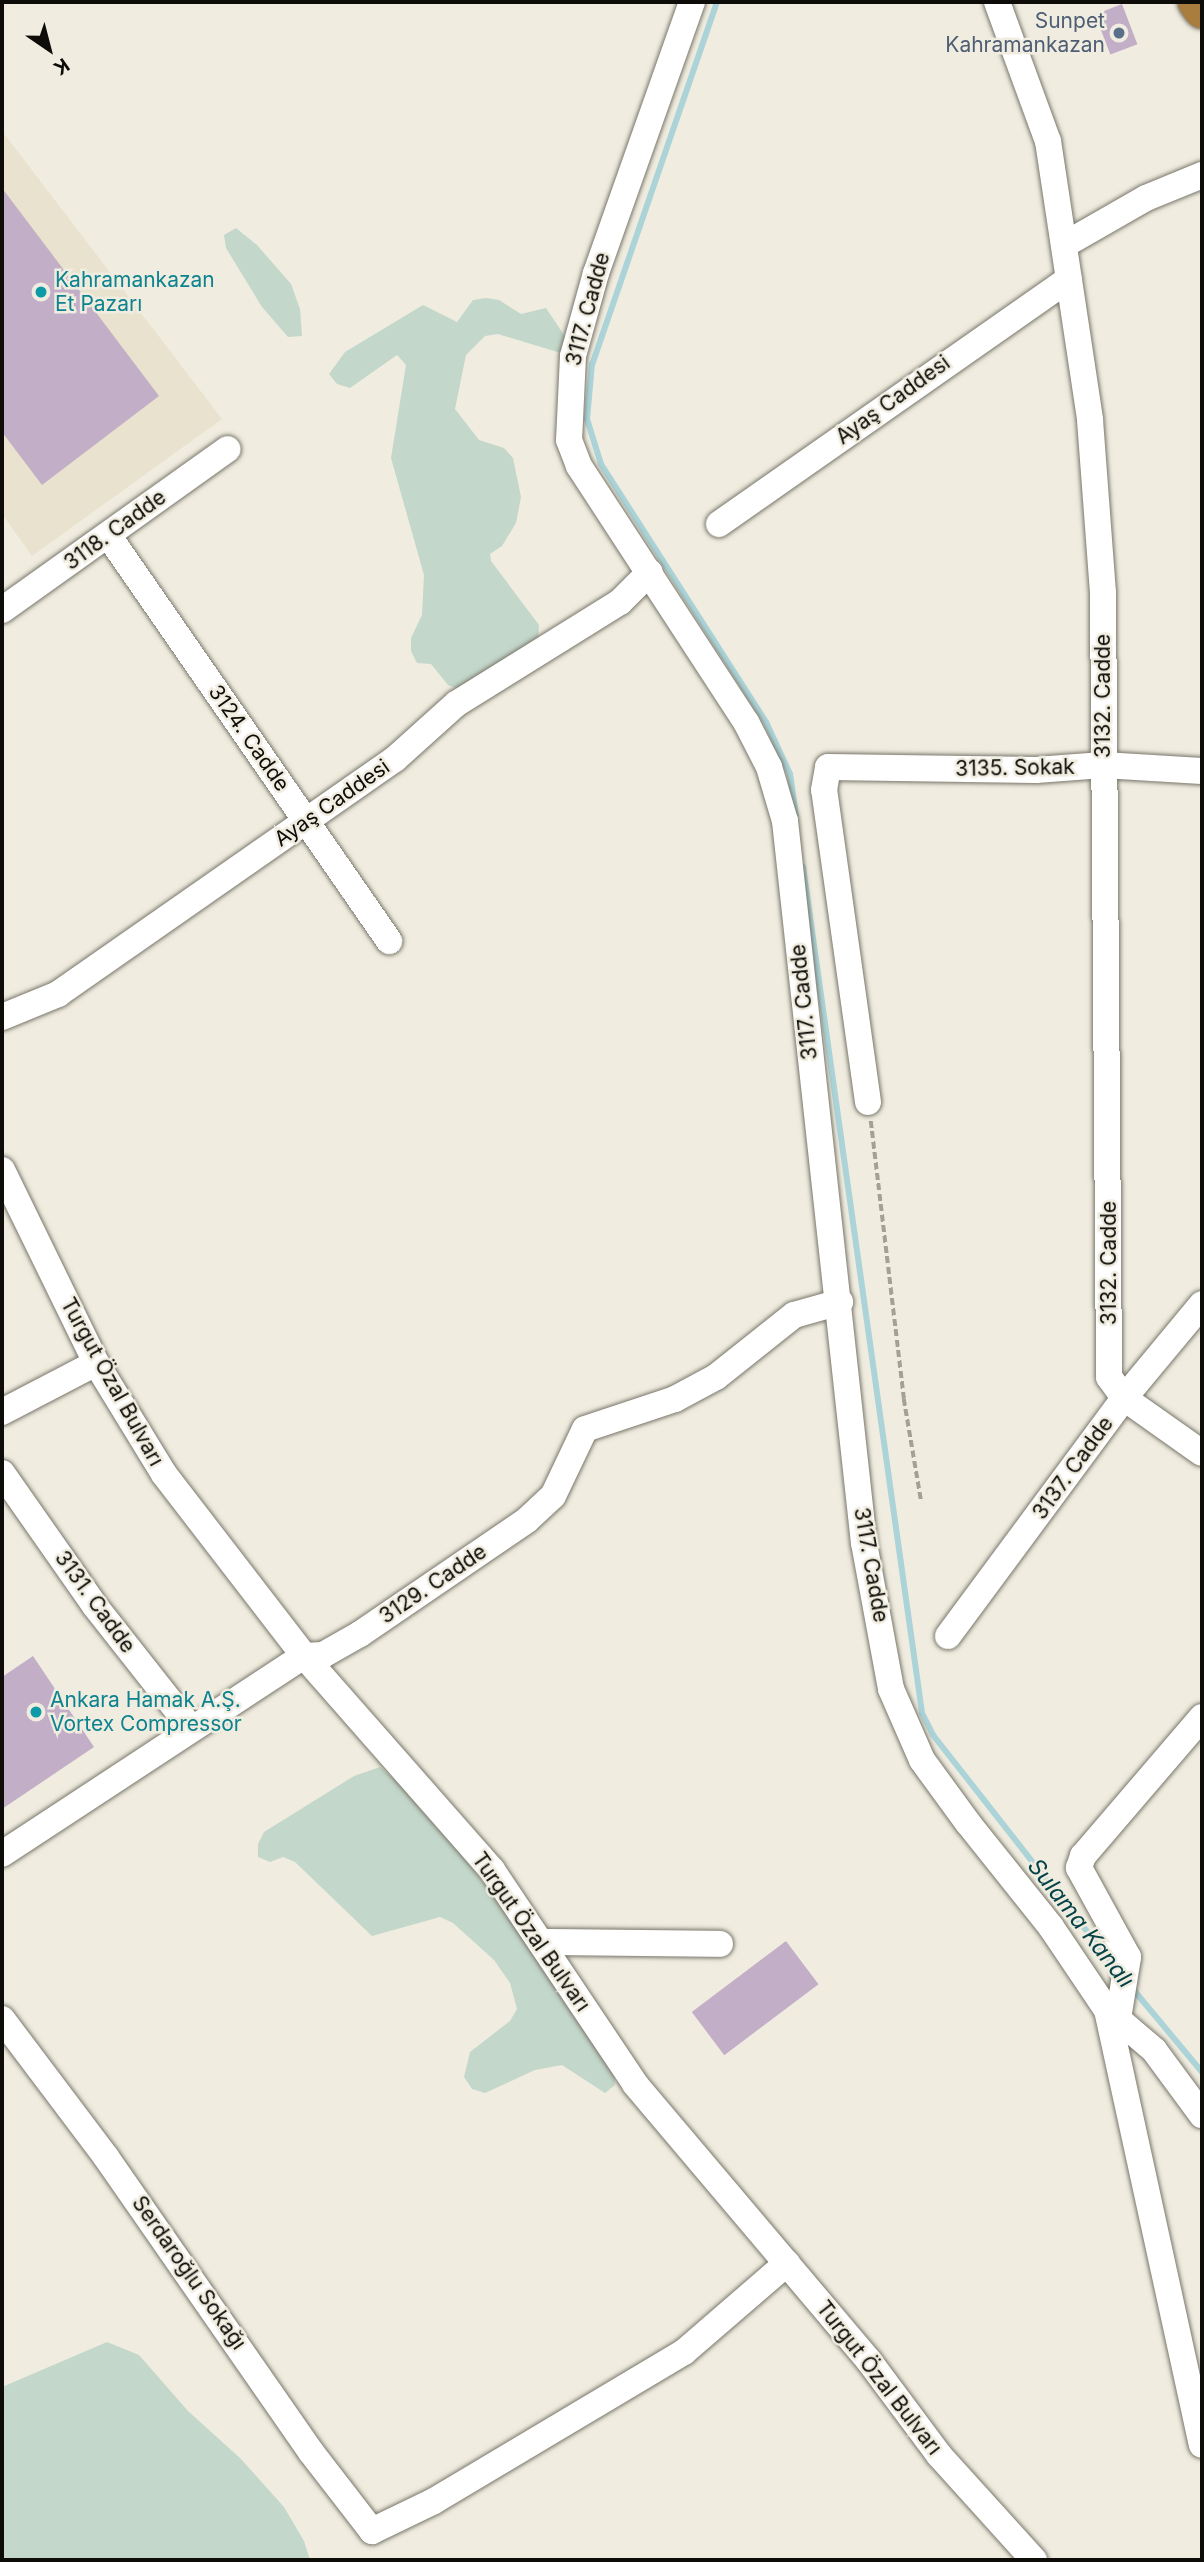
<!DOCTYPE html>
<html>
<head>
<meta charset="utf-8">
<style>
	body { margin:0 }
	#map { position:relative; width:1204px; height:2562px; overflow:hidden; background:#f0ede0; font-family:Inter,sans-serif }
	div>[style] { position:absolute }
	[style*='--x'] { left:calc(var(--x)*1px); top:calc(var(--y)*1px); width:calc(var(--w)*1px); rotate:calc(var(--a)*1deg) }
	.built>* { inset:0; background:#e8e2ce }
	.green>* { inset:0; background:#c3d7ca }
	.stream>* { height:6px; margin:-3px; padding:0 3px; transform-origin:3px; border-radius:3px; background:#acd4d8 }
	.building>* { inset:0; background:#c2aec7; transform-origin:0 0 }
	.path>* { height:3.5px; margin-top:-1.75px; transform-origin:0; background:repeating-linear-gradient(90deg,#a3a096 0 7px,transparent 0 10.5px) }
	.roads { filter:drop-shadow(0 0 2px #79766a) drop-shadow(0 0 2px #79766a) }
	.minor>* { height:26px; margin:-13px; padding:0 13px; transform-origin:13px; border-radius:13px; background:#fff }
	.highway>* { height:38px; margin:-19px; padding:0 19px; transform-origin:19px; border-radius:19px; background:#a97d3e }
	.dots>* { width:19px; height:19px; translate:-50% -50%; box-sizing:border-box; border:4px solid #f0ede0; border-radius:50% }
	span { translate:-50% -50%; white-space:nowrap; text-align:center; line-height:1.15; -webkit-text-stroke:5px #f0ede0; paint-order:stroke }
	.service-label { font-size:21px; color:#4e5e75 }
	.right { translate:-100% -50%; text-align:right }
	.culture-label { font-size:21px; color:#0d838f }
	.left { translate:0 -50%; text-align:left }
	.street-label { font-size:21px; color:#0d0c08 }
	.water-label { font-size:23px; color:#054348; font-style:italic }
	.frame { position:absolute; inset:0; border:4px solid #0d0c08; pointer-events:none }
	.north { position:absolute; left:14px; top:14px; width:70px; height:70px; -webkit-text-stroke:5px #f0ede0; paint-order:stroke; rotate:145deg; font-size:19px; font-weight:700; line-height:28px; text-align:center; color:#0d0c08 }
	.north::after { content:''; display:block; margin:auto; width:24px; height:32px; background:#0d0c08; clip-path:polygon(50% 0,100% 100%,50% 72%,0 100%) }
</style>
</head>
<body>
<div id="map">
	<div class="built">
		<i style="clip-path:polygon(2px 131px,222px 419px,32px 556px,2px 514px)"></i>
	</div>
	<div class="green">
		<i style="clip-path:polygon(236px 228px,257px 245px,291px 284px,300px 309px,302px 336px,288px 337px,262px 307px,226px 248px,224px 235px)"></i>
		<i style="clip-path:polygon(486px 298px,499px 300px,521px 314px,546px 308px,568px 341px,564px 354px,498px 334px,485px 336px,466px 355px,455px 409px,479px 440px,504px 448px,513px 458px,521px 497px,516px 523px,502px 546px,490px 554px,491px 561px,539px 625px,538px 639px,461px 690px,448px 685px,431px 664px,417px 663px,411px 651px,411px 638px,422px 615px,424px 575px,391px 458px,406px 365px,397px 355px,350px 388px,337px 384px,329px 374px,345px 352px,423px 305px,457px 322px,473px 300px)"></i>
		<i style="clip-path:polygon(380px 1767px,413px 1796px,511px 1916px,614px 2072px,615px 2085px,605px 2093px,562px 2065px,535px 2070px,485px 2093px,472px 2089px,464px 2077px,470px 2052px,510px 2021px,517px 2009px,510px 1983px,494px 1960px,453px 1923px,440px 1917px,372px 1936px,295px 1862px,283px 1857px,270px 1862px,258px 1857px,258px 1844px,264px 1832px,354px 1776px)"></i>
		<i style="clip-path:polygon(107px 2342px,139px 2355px,188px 2411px,240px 2458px,284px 2507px,304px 2541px,310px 2560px,2px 2560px,2px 2387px)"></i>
	</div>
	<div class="stream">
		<i style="--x:717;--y:2;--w:383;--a:109"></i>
		<i style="--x:592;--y:364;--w:55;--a:95.2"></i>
		<i style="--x:587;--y:419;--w:47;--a:72.7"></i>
		<i style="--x:601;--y:464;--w:306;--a:57.4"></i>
		<i style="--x:766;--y:722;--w:57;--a:65.2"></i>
		<i style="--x:790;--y:774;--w:41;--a:81.7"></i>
		<i style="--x:803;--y:867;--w:854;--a:81.99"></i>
		<i style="--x:922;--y:1713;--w:25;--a:63"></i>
		<i style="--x:933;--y:1735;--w:300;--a:51.9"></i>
		<i style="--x:1132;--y:1988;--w:109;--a:50.2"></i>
	</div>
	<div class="building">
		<i style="left:1122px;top:4px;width:43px;height:29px;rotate:69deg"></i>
		<i style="clip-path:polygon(2px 188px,159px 396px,42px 485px,2px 432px)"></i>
		<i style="clip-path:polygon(33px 1656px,94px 1747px,2px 1809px,2px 1677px)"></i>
		<i style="left:786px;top:1941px;width:54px;height:118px;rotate:53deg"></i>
	</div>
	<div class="path">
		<i style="--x:871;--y:1121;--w:280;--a:83.2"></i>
		<i style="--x:904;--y:1399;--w:102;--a:80.4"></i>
	</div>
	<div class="roads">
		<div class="minor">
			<i style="--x:692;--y:2;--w:288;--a:109.5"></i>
			<i style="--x:596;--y:273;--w:86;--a:105.5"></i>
			<i style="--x:573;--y:356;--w:84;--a:92.7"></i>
			<i style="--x:569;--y:440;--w:28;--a:69"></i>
			<i style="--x:579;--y:466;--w:306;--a:56.9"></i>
			<i style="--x:746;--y:722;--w:51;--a:62.9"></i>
			<i style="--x:769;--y:767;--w:56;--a:73.5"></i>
			<i style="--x:785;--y:821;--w:726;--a:83.76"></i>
			<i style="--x:864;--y:1543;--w:148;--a:79.5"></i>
			<i style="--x:891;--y:1689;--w:77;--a:66.4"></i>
			<i style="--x:922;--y:1760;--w:78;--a:53.9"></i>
			<i style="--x:968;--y:1823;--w:133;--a:51.4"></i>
			<i style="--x:1051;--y:1927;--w:100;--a:56"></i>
			<i style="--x:1107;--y:2010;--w:62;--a:40.4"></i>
			<i style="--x:1154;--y:2050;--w:81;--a:53.6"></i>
			<i style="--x:997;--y:2;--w:148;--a:69.9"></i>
			<i style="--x:1048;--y:141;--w:282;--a:81.4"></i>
			<i style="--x:1090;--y:420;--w:172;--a:85.7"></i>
			<i style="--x:1103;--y:592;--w:785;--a:89.56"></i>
			<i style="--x:1109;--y:1377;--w:26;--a:54"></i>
			<i style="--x:1124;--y:1398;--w:95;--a:35.2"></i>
			<i style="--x:1064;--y:245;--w:95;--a:-29.8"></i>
			<i style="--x:1146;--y:198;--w:61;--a:-22.3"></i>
			<i style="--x:719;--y:524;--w:427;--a:-35"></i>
			<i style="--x:108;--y:535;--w:494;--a:55.3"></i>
			<i style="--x:2;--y:610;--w:277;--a:-35.5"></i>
			<i style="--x:2;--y:1017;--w:61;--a:-22.3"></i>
			<i style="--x:58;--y:994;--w:411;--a:-34.9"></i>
			<i style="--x:395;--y:759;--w:82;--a:-42"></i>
			<i style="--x:456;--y:704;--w:193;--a:-31.9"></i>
			<i style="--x:620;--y:602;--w:42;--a:-45"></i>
			<i style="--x:868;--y:1102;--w:315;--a:-98"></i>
			<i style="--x:824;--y:790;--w:23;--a:-80"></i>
			<i style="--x:828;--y:767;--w:208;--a:0.8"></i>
			<i style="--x:1036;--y:770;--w:67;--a:-4.3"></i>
			<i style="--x:1103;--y:765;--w:99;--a:3.5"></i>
			<i style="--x:2;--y:1170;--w:215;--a:64"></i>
			<i style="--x:96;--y:1363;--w:130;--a:58.5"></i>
			<i style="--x:164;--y:1474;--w:230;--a:52.4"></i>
			<i style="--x:304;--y:1656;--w:285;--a:48.7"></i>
			<i style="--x:492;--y:1870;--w:257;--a:56.2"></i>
			<i style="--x:635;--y:2084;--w:363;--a:49.8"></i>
			<i style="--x:869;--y:2361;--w:117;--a:53.3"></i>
			<i style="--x:939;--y:2455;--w:142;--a:47.9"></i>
			<i style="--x:2;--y:1412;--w:106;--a:-27.5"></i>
			<i style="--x:2;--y:1473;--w:162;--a:55"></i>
			<i style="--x:95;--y:1606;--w:155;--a:51.8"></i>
			<i style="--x:948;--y:1636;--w:296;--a:-53.5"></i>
			<i style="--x:1124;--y:1398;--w:122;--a:-50.3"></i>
			<i style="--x:2;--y:1854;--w:361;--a:-33.3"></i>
			<i style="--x:304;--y:1656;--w:19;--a:-3"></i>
			<i style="--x:323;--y:1655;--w:43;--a:-29.6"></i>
			<i style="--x:360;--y:1634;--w:202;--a:-34.3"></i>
			<i style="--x:527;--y:1520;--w:35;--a:-43"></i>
			<i style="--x:553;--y:1496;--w:74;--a:-64.5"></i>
			<i style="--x:585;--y:1429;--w:95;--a:-18.4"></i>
			<i style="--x:675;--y:1399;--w:47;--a:-28.2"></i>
			<i style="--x:716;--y:1377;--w:100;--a:-38.5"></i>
			<i style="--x:794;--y:1315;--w:48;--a:-15.8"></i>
			<i style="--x:541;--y:1942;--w:179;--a:0.6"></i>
			<i style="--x:1107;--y:2010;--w:445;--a:77.7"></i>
			<i style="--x:2;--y:2019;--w:173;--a:53"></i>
			<i style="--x:106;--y:2157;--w:359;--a:55.2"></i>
			<i style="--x:311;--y:2452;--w:100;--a:52.3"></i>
			<i style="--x:372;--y:2531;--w:69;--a:-25.8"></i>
			<i style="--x:434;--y:2501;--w:291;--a:-30.8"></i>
			<i style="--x:684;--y:2352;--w:136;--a:-40.8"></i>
			<i style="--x:1118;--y:2019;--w:63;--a:-80.8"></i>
			<i style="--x:1128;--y:1957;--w:102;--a:-118.8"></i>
			<i style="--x:1079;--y:1868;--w:13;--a:-72"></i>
			<i style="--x:1083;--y:1856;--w:183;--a:-49.4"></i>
		</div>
		<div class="highway">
			<i style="--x:1197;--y:2;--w:9;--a:54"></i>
		</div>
	</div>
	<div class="dots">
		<i style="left:1119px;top:33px;background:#5c6f8a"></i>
		<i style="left:41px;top:292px;background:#0f9aa8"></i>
		<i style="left:36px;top:1712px;background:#0f9aa8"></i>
	</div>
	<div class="service-label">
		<span class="right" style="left:1105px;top:33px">Sunpet<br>Kahramankazan</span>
	</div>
	<div class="culture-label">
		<span class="left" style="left:55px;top:292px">Kahramankazan<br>Et Pazarı</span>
		<span class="left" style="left:50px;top:1712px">Ankara Hamak A.Ş.<br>Vortex Compressor</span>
	</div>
	<div class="street-label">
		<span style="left:588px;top:309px;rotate:-75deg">3117. Cadde</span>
		<span style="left:893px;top:400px;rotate:-36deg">Ayaş Caddesi</span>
		<span style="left:115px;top:530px;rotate:-36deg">3118. Cadde</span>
		<span style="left:1103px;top:696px;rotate:-90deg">3132. Cadde</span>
		<span style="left:249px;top:738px;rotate:55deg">3124. Cadde</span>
		<span style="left:1015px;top:768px;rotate:-1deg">3135. Sokak</span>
		<span style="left:332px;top:803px;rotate:-35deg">Ayaş Caddesi</span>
		<span style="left:804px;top:1002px;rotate:-96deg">3117. Cadde</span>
		<span style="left:1109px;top:1263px;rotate:-90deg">3132. Cadde</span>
		<span style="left:112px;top:1382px;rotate:61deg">Turgut Özal Bulvarı</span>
		<span style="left:1073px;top:1468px;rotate:-54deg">3137. Cadde</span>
		<span style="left:871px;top:1565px;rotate:80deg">3117. Cadde</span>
		<span style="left:433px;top:1584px;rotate:-34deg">3129. Cadde</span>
		<span style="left:95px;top:1602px;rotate:54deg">3131. Cadde</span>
		<span style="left:531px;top:1932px;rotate:55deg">Turgut Özal Bulvarı</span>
		<span style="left:189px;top:2273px;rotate:55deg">Serdaroğlu Sokağı</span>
		<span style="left:879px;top:2378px;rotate:52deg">Turgut Özal Bulvarı</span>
	</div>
	<div class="water-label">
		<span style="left:1081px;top:1923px;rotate:52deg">Sulama Kanalı</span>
	</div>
	<div class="frame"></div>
	<div class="north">K</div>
</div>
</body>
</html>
